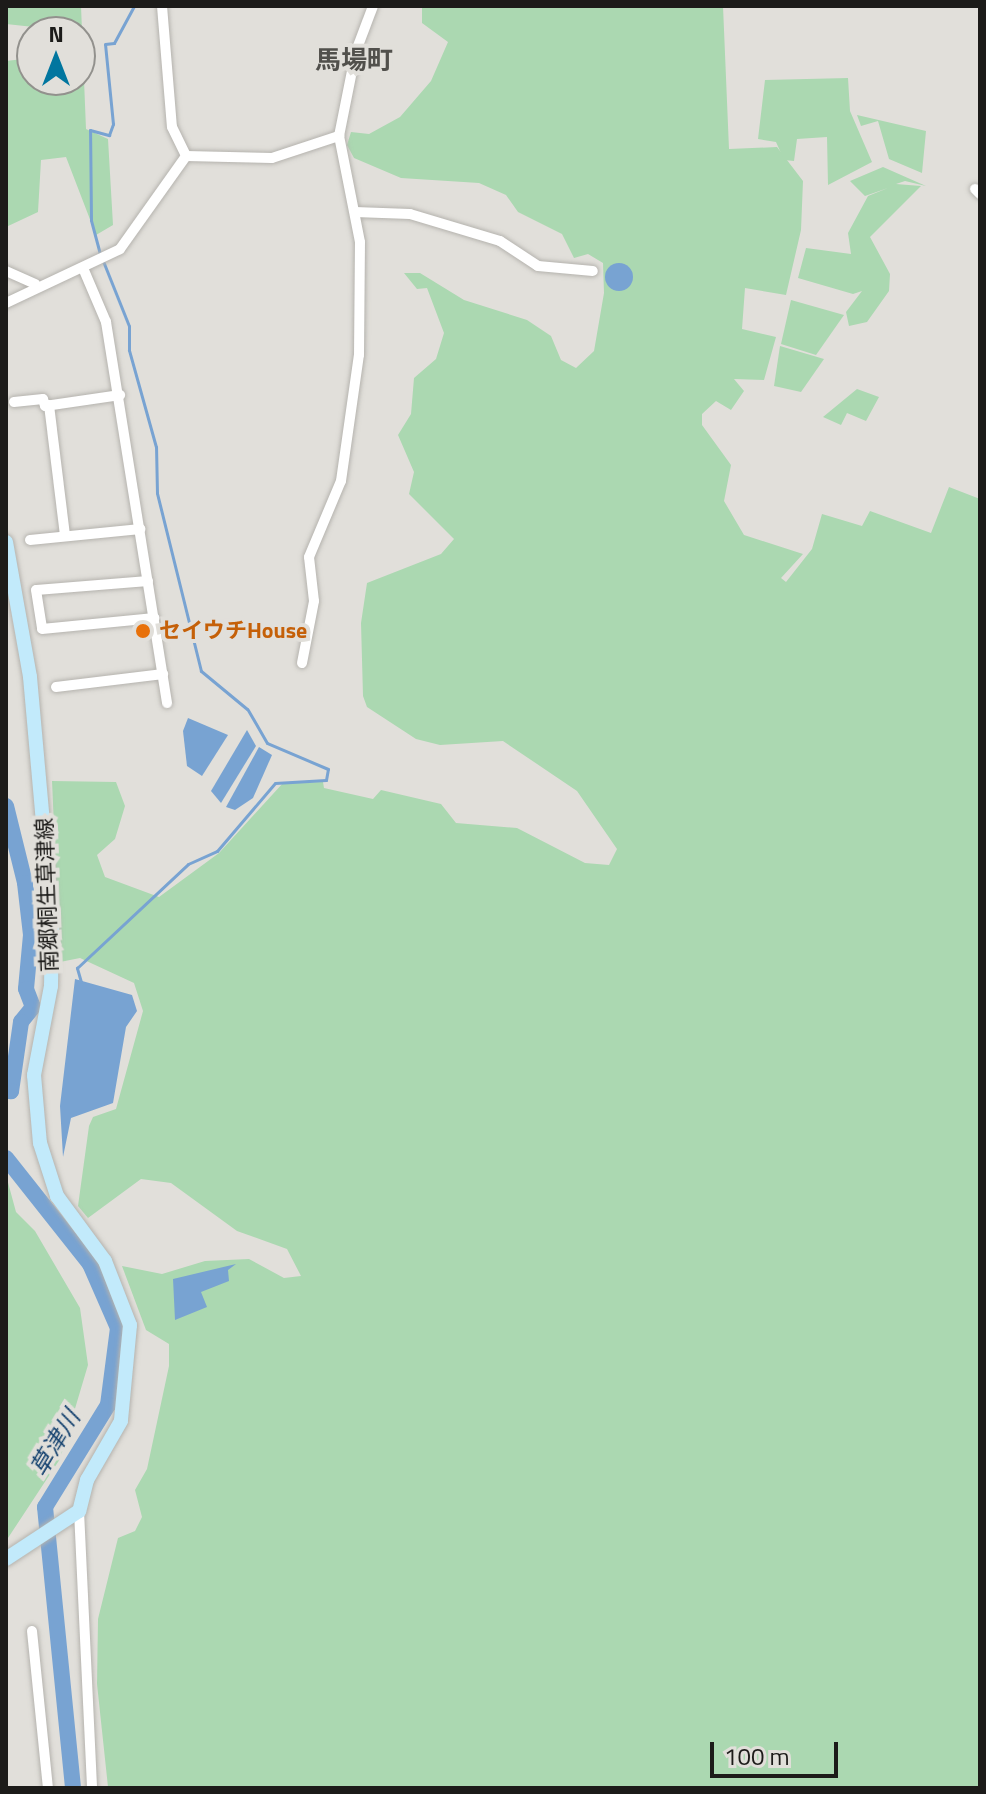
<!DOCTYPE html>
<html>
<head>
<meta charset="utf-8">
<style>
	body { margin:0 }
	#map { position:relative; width:986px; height:1794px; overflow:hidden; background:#e1dfda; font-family:"Titillium Web","Noto Sans JP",sans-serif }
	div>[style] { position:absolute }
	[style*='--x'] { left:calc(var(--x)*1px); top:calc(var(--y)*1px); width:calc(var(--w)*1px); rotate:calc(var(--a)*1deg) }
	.green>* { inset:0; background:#abd8b1 }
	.water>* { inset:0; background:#78a3d2 }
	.round { border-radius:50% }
	.stream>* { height:3px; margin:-1.5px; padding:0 1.5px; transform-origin:1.5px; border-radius:1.5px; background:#78a3d2 }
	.river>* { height:16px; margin:-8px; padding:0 8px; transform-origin:8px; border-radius:8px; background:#78a3d2 }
	.roads { filter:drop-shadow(0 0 2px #b5b3ae) drop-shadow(0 0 2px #b5b3ae) }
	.street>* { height:10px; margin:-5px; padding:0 5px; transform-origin:5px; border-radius:5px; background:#fff }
	.secondary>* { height:14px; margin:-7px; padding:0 7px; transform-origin:7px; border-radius:7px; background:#c2eafb }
	.dots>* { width:22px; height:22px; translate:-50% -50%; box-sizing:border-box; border:4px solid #e1dfda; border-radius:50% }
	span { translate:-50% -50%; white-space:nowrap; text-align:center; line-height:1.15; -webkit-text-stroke:8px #e1dfda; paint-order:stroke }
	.food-label { font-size:22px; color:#c56008; font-weight:700 }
	.left { translate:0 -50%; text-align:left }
	.street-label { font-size:22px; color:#1c1b19 }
	.water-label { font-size:24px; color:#15426f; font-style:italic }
	.quarter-label { font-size:26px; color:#51504c; font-weight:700 }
	.frame { position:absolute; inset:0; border:8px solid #1c1b19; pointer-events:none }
	.north { position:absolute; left:16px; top:16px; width:80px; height:80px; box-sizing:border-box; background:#e1dfda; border:2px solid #92918d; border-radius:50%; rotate:0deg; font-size:22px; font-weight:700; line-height:32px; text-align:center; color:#1c1b19 }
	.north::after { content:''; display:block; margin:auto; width:28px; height:36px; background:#01769f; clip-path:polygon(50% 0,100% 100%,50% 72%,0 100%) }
	.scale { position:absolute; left:710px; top:1742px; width:128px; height:36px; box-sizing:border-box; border:4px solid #1c1b19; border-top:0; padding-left:10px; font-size:24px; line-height:28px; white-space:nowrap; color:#1c1b19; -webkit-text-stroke:6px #e1dfda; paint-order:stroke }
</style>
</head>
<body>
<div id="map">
	<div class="green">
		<i style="clip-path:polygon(6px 6px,81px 6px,86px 129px,108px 139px,113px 225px,96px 235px,66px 157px,41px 160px,38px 212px,6px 227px,6px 61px,32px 58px,32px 80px,80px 80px,80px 32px,6px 24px)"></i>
		<i style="clip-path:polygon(422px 6px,723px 6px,729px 149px,777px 147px,803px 181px,801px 230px,786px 295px,745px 288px,742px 329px,776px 337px,764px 380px,734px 379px,744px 391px,731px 410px,716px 401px,702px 414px,702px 425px,731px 465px,724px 501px,744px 535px,803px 554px,781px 578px,786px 582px,812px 549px,822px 514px,862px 526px,870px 511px,931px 533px,949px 487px,980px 499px,980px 1788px,108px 1787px,97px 1684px,98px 1619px,118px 1538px,135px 1531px,142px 1517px,135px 1490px,147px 1469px,169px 1366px,169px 1344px,146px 1330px,122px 1266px,162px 1274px,205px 1261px,249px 1259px,284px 1278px,301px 1276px,287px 1249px,237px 1231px,171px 1183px,141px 1179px,88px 1218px,78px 1206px,89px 1126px,93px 1117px,116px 1109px,143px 1011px,134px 983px,80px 958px,60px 962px,52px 781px,116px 782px,125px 806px,115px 839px,97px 855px,105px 877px,159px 897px,219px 853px,283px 783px,323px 782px,324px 788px,373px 799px,381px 790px,441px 804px,456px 823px,517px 828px,585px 863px,609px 865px,617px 849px,577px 791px,503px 741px,440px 745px,416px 739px,367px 707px,363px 696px,361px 623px,367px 583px,441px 554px,454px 539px,409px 494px,414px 472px,398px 435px,411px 414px,414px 378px,436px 359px,444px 333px,427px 288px,417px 289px,404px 273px,420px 273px,464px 300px,527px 320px,551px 336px,561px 360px,576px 368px,594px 351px,604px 293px,603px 263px,588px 254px,574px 258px,562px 234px,518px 212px,506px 195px,479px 183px,401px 178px,354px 158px,347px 145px,351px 132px,369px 134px,400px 117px,431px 81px,448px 42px,422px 23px)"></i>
		<i style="clip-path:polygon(848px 78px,850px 111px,872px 162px,828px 185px,827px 137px,797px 139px,794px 161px,784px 160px,776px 142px,758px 139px,765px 80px)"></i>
		<i style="clip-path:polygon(857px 115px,926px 131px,922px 173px,889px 159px,878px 121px,861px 126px)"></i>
		<i style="clip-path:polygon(883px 167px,926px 186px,905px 181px,896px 184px,921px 186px,870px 237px,890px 274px,889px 291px,867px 322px,849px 326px,846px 312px,862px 291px,853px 294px,798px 278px,806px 248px,851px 254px,848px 233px,868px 196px,888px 188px,865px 196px,850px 181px)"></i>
		<i style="clip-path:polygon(791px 300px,844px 315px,816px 355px,781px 344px)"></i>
		<i style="clip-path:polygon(780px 346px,824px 359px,801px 392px,774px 386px)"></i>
		<i style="clip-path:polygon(857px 389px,879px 397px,866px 421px,847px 413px,841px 425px,823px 417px)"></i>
		<i style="clip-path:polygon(6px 1175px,16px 1212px,35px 1231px,80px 1308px,88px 1365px,60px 1459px,6px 1541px)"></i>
	</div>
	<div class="water">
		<i class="round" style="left:605px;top:263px;width:28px;height:28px"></i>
		<i style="clip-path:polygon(188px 718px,228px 735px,202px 776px,187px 766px,183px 731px)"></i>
		<i style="clip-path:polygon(247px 730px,256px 746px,221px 803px,211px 791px)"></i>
		<i style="clip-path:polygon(259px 747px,272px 755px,253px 798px,235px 810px,226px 807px)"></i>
		<i style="clip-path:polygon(75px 979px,132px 995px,137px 1011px,126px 1027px,113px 1103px,71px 1118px,63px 1157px,60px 1106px)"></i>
		<i style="clip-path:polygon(236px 1264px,228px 1270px,229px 1281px,201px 1292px,207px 1307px,175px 1320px,173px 1279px)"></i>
	</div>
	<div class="stream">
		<i style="--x:100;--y:254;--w:35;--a:-105"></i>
		<i style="--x:91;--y:220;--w:90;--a:-90.6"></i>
		<i style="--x:90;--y:130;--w:20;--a:15"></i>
		<i style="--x:109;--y:135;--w:12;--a:-70"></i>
		<i style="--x:113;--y:124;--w:80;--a:-95.7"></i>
		<i style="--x:105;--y:44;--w:9;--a:-6"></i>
		<i style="--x:114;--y:43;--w:42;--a:-61.6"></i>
		<i style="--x:81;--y:982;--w:15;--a:-106"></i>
		<i style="--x:77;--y:968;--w:152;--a:-43.1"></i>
		<i style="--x:188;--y:864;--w:32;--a:-24"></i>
		<i style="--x:217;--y:851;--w:89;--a:-49.5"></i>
		<i style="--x:275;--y:783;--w:51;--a:-3.4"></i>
		<i style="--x:326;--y:780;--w:11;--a:-80"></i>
		<i style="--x:328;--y:769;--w:66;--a:-156.9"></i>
		<i style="--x:267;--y:743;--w:39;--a:-120"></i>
		<i style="--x:247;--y:709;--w:60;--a:-140.4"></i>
		<i style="--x:201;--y:671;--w:183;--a:-103.9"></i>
		<i style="--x:157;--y:493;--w:46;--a:-91.2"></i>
		<i style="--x:156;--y:447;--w:101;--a:-105.6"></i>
		<i style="--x:129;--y:350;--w:24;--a:-90"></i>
		<i style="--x:129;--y:326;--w:70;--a:-111.8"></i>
	</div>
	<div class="river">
		<i style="--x:6;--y:806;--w:79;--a:76.1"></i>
		<i style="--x:25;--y:883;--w:52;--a:83.4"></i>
		<i style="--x:31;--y:935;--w:54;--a:95.3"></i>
		<i style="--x:26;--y:989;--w:19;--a:69"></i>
		<i style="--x:33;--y:1007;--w:19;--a:129"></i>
		<i style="--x:21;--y:1022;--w:70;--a:98.2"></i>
		<i style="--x:11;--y:1091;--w:5;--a:180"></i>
		<i style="--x:6;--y:1158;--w:135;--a:51.6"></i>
		<i style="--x:90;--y:1264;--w:70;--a:66.4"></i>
		<i style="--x:118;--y:1328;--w:78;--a:97.4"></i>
		<i style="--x:108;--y:1405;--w:120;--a:121.7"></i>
		<i style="--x:45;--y:1507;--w:282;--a:84.3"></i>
	</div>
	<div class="roads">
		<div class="street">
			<i style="--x:162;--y:6;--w:121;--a:85.3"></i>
			<i style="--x:172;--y:127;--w:32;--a:64"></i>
			<i style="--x:186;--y:156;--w:86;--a:1.3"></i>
			<i style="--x:272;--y:158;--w:71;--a:-18.2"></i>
			<i style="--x:975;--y:189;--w:7;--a:45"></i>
			<i style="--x:355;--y:212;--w:55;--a:2.1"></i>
			<i style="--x:410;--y:214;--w:94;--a:16.7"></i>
			<i style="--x:500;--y:241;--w:45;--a:33.3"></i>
			<i style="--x:538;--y:266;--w:55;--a:5.2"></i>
			<i style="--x:83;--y:268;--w:59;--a:66.9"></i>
			<i style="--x:106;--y:322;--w:386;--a:80.9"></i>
			<i style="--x:6;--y:271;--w:32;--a:24"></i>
			<i style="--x:6;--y:303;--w:126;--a:-25.3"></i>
			<i style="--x:120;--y:249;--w:114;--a:-54.6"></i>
			<i style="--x:14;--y:402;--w:29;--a:-6"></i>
			<i style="--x:43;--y:399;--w:7;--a:74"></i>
			<i style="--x:45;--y:406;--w:76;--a:-8.3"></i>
			<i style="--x:49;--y:405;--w:132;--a:83"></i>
			<i style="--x:30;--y:540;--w:111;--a:-5.7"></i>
			<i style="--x:148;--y:581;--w:112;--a:175.4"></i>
			<i style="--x:36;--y:590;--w:39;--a:81"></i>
			<i style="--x:42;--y:629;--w:113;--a:-5.6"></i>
			<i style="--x:302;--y:663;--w:63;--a:-79"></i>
			<i style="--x:314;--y:601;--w:44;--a:-96.5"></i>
			<i style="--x:309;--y:557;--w:82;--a:-67.2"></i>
			<i style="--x:341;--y:481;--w:127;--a:-81.9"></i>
			<i style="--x:359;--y:355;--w:113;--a:-89.5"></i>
			<i style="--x:360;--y:242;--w:108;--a:-101.2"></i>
			<i style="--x:339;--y:136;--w:87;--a:-78.7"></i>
			<i style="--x:356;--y:51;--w:48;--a:-69.3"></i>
			<i style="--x:56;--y:687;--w:108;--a:-6.9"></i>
			<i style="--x:79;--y:1511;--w:277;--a:87.3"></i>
			<i style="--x:32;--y:1631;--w:158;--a:84.2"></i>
		</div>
		<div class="secondary">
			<i style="--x:6;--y:542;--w:137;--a:79.9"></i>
			<i style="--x:30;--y:677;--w:248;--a:84.9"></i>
			<i style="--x:52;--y:924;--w:62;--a:90.9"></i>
			<i style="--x:51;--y:986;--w:91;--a:100.8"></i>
			<i style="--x:34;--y:1075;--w:68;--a:85"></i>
			<i style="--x:40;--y:1143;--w:56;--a:72.2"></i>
			<i style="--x:57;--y:1196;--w:81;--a:53.6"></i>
			<i style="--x:105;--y:1261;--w:69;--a:68.7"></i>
			<i style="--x:130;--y:1325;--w:96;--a:95.4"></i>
			<i style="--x:121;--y:1421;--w:68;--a:120"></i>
			<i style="--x:87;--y:1480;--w:32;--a:104"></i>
			<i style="--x:79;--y:1511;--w:87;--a:146.7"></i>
		</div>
	</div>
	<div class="dots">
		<i style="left:143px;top:631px;background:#e8710a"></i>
	</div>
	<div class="food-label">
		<span class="left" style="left:159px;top:631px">セイウチHouse</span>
	</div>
	<div class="street-label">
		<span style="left:47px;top:895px;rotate:-92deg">南郷桐生草津線</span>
	</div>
	<div class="water-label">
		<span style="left:55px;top:1443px;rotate:-59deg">草津川</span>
	</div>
	<div class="quarter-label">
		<span style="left:354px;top:60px">馬場町</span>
	</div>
	<div class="frame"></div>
	<div class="north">N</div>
	<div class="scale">100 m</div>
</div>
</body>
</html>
